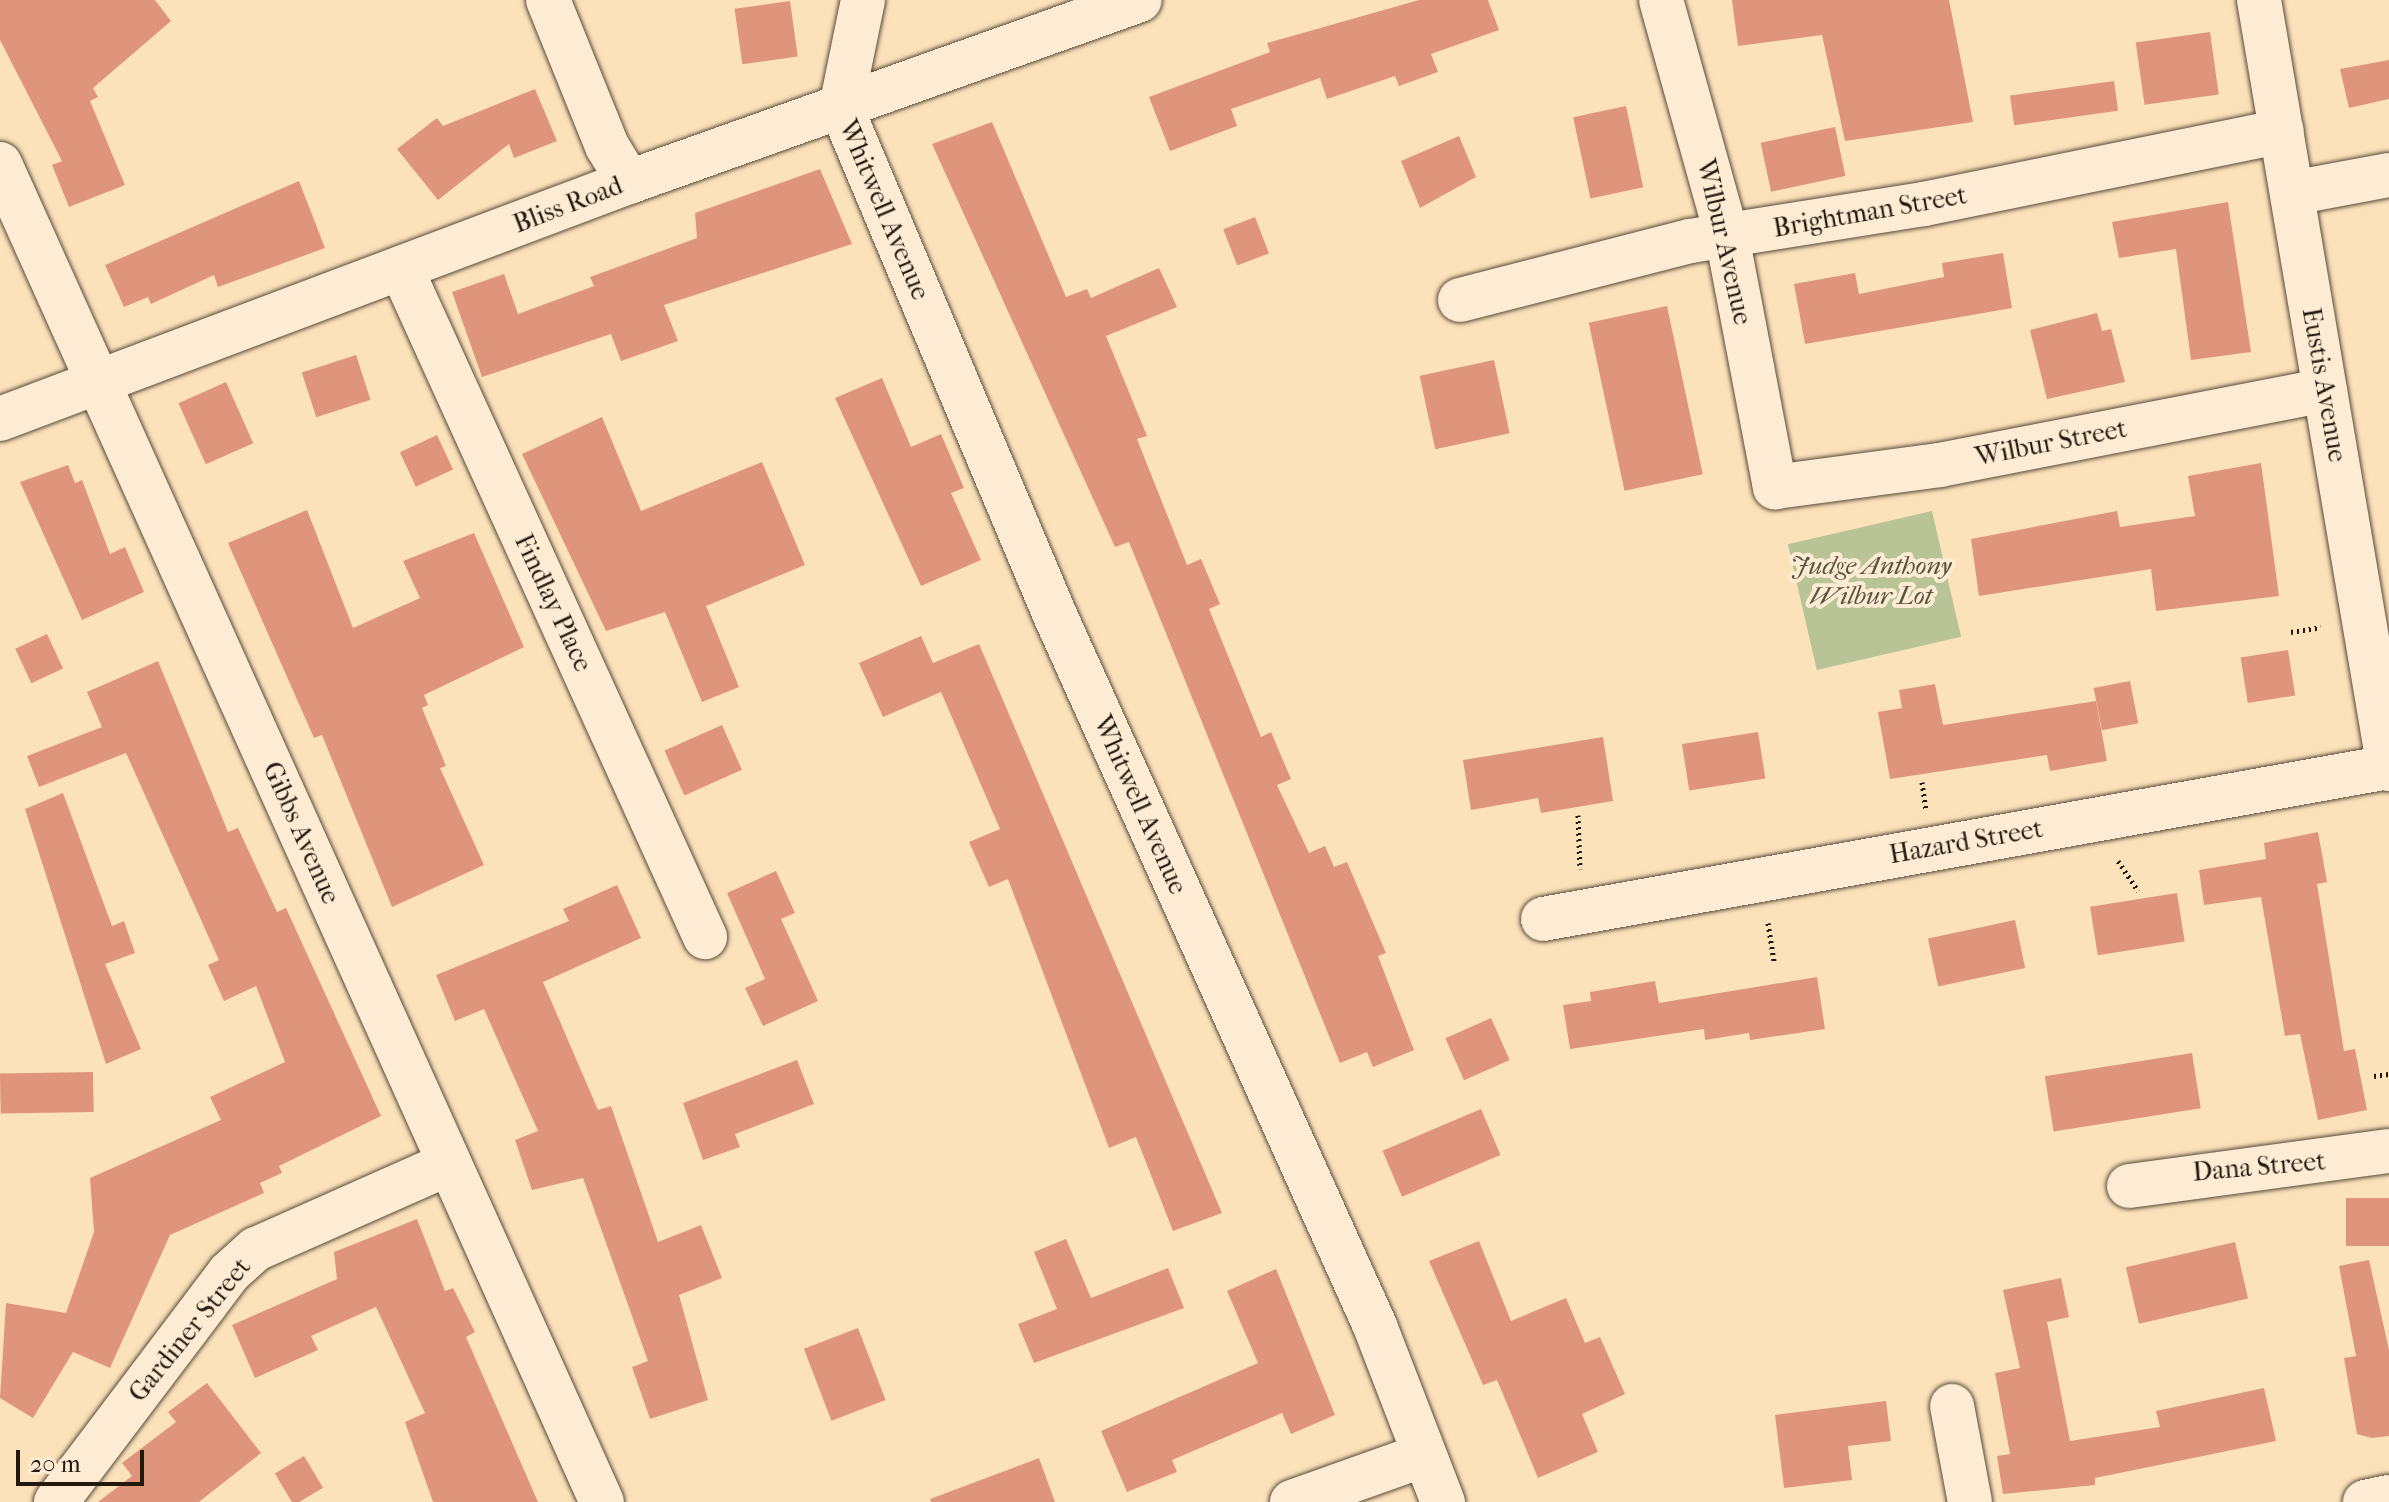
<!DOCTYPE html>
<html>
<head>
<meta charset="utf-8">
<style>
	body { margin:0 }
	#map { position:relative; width:2389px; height:1502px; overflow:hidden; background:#fce2bb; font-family:"IM FELL French Canon",serif }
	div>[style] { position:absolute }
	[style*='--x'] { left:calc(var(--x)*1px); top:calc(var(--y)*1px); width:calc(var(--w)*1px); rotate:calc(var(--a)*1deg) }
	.green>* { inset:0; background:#b8c495; transform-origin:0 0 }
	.building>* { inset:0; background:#de957b; transform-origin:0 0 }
	.path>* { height:5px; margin-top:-2.5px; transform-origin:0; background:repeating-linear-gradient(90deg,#22180e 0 2px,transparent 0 6px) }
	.roads { filter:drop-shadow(0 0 2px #584a39) drop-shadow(0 0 2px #584a39) }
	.minor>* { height:44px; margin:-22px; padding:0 22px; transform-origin:22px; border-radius:22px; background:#fdecd3 }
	span { translate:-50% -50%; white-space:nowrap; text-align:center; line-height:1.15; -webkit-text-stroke:8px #fdecd3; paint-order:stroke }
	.street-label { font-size:26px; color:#22180e }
	.park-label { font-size:26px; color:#56543d; font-style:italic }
	.scale { position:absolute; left:16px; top:1450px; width:128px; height:36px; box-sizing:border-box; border:4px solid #22180e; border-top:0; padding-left:10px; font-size:24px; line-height:28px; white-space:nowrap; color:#22180e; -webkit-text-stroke:6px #fdecd3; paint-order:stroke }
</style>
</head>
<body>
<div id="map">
	<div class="green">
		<i style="left:1932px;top:511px;width:129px;height:148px;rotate:77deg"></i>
	</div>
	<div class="building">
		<i style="clip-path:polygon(0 0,155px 0,171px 21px,93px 88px,98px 97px,90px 101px,125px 185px,69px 207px,52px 165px,62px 161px,0 40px)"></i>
		<i style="clip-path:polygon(1419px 0,1488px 0,1499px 30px,1431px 54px,1438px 72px,1399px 86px,1395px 76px,1327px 99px,1320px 78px,1231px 109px,1237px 126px,1170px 151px,1149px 97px,1270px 52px,1267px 43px)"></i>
		<i style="clip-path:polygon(1732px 0,1949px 0,1973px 122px,1845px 141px,1822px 35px,1738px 46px)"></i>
		<i style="left:790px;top:1px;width:56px;height:56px;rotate:82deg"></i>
		<i style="left:2210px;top:32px;width:63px;height:75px;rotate:82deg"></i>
		<i style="clip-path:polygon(2389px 60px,2389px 99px,2349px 108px,2340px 69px)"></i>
		<i style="left:2114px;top:81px;width:30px;height:105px;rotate:82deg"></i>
		<i style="clip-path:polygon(535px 89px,557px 141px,514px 158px,509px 144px,438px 200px,397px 149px,437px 118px,443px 126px)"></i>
		<i style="left:1626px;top:106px;width:83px;height:54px;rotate:78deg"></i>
		<i style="clip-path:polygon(992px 122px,1066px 297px,1087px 289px,1091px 298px,1159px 268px,1177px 307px,1106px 336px,1147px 436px,1137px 439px,1187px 565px,1201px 559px,1220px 604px,1209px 609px,1261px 737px,1271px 732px,1291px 779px,1277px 785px,1309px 853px,1325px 846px,1334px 867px,1347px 862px,1386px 953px,1378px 956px,1414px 1050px,1373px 1067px,1367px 1052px,1340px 1063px,1129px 542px,1115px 547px,932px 144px)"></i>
		<i style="left:1835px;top:127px;width:50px;height:76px;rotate:78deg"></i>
		<i style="clip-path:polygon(1459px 136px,1476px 177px,1420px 208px,1401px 161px)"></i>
		<i style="clip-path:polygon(820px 169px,852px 244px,664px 305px,678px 341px,621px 361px,611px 334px,482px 377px,452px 292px,504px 274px,518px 314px,594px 286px,590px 277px,697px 238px,695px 213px)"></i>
		<i style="clip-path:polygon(299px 181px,325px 248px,218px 287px,214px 275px,151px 304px,148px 297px,124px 307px,105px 265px)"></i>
		<i style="clip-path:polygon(2228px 202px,2251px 352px,2191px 360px,2176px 249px,2119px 258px,2112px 222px)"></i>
		<i style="left:1255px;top:217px;width:39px;height:34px;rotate:69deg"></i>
		<i style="clip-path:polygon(2003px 253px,2012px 308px,1805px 344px,1794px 284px,1855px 273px,1859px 294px,1944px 277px,1942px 263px)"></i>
		<i style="left:1667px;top:306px;width:172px;height:80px;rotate:78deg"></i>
		<i style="clip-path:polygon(2097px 313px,2102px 331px,2111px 329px,2125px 382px,2047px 399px,2030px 330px)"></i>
		<i style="left:356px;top:355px;width:47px;height:57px;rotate:72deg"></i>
		<i style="left:1494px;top:360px;width:75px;height:76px;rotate:78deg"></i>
		<i style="clip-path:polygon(882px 378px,911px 447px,941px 434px,964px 488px,951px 493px,981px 560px,921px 586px,835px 398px)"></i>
		<i style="left:226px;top:382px;width:67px;height:52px;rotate:66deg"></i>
		<i style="clip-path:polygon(602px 417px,641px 511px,762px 462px,805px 565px,706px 606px,739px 687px,702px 702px,665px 612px,606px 631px,522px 454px)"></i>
		<i style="left:437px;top:435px;width:38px;height:41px;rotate:65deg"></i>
		<i style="clip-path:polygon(2261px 463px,2279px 596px,2156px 611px,2151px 569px,1979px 596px,1971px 539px,2117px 511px,2120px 527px,2195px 516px,2188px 476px)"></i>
		<i style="clip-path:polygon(68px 465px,75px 483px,82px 480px,110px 554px,125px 547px,144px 592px,82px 620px,20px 482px)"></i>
		<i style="clip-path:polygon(307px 510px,353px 628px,420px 598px,403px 561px,474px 533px,524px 647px,424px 695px,428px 705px,422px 708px,446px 766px,440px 768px,484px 865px,392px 907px,322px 735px,314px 738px,228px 543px)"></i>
		<i style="left:47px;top:634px;width:38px;height:35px;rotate:65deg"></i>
		<i style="clip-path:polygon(921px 636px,933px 663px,979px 644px,1222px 1213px,1173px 1231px,1136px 1137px,1109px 1148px,1008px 879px,989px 887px,969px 842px,1000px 829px,941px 692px,883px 717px,859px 663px)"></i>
		<i style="left:2288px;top:650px;width:46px;height:48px;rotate:81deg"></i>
		<i style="clip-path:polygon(158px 661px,228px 832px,238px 828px,277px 912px,286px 908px,381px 1116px,279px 1166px,282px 1173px,260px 1183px,264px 1193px,170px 1235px,110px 1368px,73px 1352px,33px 1418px,0 1398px,6px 1303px,66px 1313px,94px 1232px,90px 1178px,221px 1120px,210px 1097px,285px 1062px,256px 986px,224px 1001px,208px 965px,219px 960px,126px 753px,39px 787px,27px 756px,102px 727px,87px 692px)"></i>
		<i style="left:2130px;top:681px;width:43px;height:37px;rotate:79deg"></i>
		<i style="clip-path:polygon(1935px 684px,1943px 725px,2096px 701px,2107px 761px,2050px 771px,2047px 755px,1890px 779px,1878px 712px,1902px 708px,1899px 690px)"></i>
		<i style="left:722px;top:725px;width:49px;height:63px;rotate:66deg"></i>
		<i style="left:1758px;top:732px;width:47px;height:77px;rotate:81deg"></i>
		<i style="clip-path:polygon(1603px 737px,1613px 801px,1541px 813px,1538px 798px,1471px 810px,1463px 760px)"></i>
		<i style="clip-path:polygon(63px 793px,112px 926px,124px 921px,135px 953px,105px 964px,141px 1049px,106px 1064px,25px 809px)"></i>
		<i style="clip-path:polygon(2318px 832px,2327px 882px,2317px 884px,2344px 1051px,2355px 1049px,2367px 1110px,2318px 1120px,2300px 1034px,2285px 1036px,2261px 897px,2204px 905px,2199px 870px,2266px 859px,2264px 843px)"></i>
		<i style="clip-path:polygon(776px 871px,795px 913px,781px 919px,818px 1001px,763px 1026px,745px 988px,765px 979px,727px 893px)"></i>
		<i style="clip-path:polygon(617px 885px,641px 938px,543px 982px,598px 1110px,611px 1106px,658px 1242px,701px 1225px,722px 1278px,679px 1295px,708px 1400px,650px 1419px,632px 1367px,648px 1361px,583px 1178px,532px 1190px,515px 1140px,538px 1131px,484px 1009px,455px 1021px,436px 975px,569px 921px,563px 909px)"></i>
		<i style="left:2177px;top:893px;width:49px;height:88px;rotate:81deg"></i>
		<i style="left:2015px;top:920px;width:49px;height:89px;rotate:78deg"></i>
		<i style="clip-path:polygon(1817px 977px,1825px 1029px,1750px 1040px,1749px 1033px,1705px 1040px,1704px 1029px,1570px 1049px,1563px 1005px,1591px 1001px,1590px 992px,1655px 981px,1659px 1003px)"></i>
		<i style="left:1491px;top:1018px;width:46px;height:50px;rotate:66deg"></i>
		<i style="left:2192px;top:1053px;width:56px;height:149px;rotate:81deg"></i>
		<i style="clip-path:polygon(797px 1060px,814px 1104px,735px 1134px,740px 1147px,703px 1160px,683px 1103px)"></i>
		<i style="left:93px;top:1072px;width:40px;height:93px;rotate:89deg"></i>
		<i style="left:1481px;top:1109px;width:50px;height:107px;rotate:67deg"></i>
		<i style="left:2389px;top:1198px;width:48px;height:43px;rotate:90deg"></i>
		<i style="clip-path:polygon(417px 1219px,445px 1291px,453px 1288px,475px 1332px,466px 1337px,538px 1502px,433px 1502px,405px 1422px,425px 1413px,376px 1307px,311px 1336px,318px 1350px,255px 1378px,232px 1325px,337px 1279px,334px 1252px)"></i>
		<i style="clip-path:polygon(1066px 1239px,1091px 1298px,1168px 1268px,1184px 1308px,1034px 1363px,1018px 1324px,1057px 1309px,1034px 1252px)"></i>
		<i style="clip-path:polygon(1479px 1241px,1511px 1321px,1566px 1298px,1585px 1343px,1600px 1337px,1625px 1394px,1582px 1414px,1598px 1452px,1538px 1478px,1497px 1380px,1483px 1385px,1429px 1261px)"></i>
		<i style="left:2235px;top:1242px;width:58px;height:112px;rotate:77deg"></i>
		<i style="clip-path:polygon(2369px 1260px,2389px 1350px,2389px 1436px,2372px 1438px,2357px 1434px,2344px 1358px,2356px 1356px,2339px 1266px)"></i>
		<i style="clip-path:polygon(1276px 1269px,1335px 1415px,1291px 1434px,1282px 1413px,1172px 1460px,1177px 1472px,1127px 1492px,1101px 1431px,1258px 1363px,1227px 1291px)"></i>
		<i style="clip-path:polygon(2061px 1278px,2069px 1317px,2047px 1322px,2070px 1441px,2160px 1427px,2156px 1411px,2264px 1388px,2276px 1441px,2095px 1478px,2095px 1485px,2003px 1494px,1997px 1456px,2010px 1454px,1995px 1373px,2020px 1368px,2003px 1290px)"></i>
		<i style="left:858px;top:1328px;width:77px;height:58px;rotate:69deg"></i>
		<i style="clip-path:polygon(207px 1383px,261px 1453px,199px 1502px,98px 1502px,132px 1476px,122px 1463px,176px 1422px,168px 1412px)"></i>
		<i style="clip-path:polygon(1886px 1401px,1891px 1441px,1848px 1446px,1852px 1480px,1784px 1488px,1775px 1415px)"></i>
		<i style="left:304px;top:1456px;width:37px;height:34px;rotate:59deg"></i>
		<i style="clip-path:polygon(1039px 1458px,1055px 1502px,931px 1502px,930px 1499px)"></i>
	</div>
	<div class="path">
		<i style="--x:2291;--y:632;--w:30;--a:-9"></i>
		<i style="--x:1922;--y:782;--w:27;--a:82"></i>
		<i style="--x:1578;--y:815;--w:54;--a:87.9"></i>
		<i style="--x:2118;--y:861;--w:36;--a:56"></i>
		<i style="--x:1768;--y:923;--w:39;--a:81"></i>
		<i style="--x:2374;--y:1076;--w:15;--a:-8"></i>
	</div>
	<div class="roads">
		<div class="minor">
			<i style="--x:548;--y:0;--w:157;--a:68"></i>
			<i style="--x:607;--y:146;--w:42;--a:58.6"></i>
			<i style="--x:863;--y:0;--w:109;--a:101.6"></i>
			<i style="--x:841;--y:107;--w:549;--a:67.17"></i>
			<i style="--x:1054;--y:613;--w:782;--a:65.76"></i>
			<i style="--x:1375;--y:1326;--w:189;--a:68.9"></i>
			<i style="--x:1661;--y:0;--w:245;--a:74.4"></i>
			<i style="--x:1727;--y:236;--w:256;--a:79.2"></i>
			<i style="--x:1775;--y:487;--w:166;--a:-7.6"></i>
			<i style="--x:1940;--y:465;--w:392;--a:-11"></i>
			<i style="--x:2259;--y:0;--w:780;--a:80.4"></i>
			<i style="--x:0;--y:164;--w:1467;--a:65.78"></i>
			<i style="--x:2292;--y:193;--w:99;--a:-10.5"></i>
			<i style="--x:401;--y:268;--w:735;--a:65.56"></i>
			<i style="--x:1460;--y:300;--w:237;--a:-14.4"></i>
			<i style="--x:1690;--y:241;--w:237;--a:-9"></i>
			<i style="--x:1924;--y:204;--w:365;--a:-11.5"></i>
			<i style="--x:0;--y:419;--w:672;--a:-20.65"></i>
			<i style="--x:629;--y:182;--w:542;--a:-19.6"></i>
			<i style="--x:1543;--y:919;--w:860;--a:-10.19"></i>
			<i style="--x:2129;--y:1186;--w:262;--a:-7.7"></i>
			<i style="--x:1952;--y:1406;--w:98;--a:79.4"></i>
			<i style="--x:56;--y:1502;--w:287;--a:-52.9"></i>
			<i style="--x:229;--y:1273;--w:36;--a:-42"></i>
			<i style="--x:256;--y:1249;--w:210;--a:-23.9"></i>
			<i style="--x:1292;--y:1502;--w:140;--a:-19.6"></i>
			<i style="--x:2365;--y:1502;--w:25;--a:-12"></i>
		</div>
	</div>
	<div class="street-label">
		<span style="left:568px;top:205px;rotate:-21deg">Bliss Road</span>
		<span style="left:884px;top:210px;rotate:67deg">Whitwell Avenue</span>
		<span style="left:1870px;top:212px;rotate:-10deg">Brightman Street</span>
		<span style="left:1724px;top:242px;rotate:77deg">Wilbur Avenue</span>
		<span style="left:2324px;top:385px;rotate:80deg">Eustis Avenue</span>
		<span style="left:2051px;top:443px;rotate:-11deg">Wilbur Street</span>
		<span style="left:553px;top:603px;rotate:65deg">Findlay Place</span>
		<span style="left:1140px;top:805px;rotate:66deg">Whitwell Avenue</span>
		<span style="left:301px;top:833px;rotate:66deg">Gibbs Avenue</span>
		<span style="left:1966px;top:842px;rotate:-10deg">Hazard Street</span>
		<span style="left:2259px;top:1167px;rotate:-5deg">Dana Street</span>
		<span style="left:190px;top:1330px;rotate:-51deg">Gardiner Street</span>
	</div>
	<div class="park-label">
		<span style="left:1871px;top:581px">Judge Anthony<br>Wilbur Lot</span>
	</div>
	<div class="scale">20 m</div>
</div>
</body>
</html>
